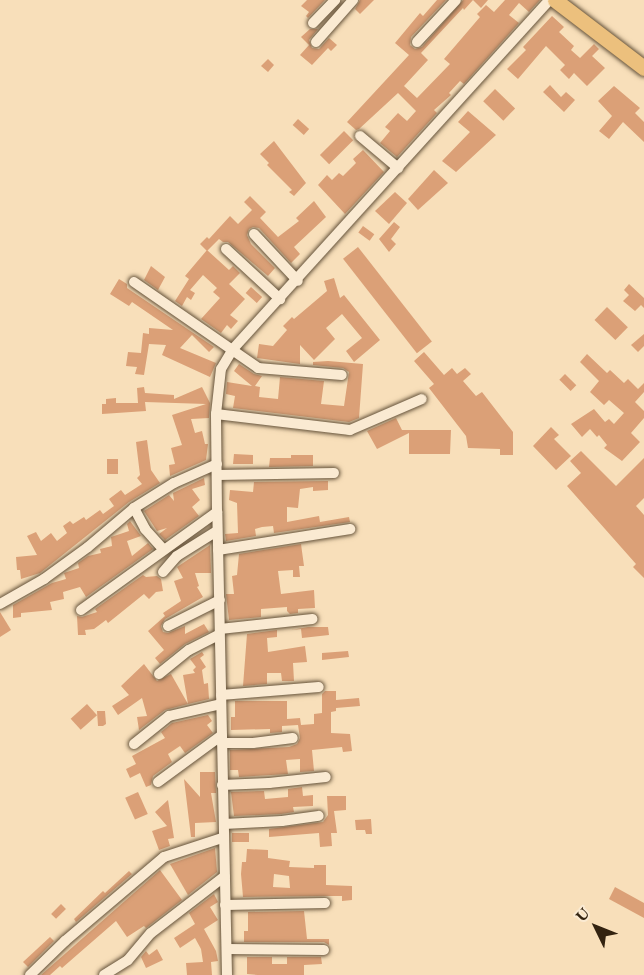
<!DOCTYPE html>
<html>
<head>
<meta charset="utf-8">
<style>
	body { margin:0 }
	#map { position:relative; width:644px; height:975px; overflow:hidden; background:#f8dfba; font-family:"EB Garamond",serif }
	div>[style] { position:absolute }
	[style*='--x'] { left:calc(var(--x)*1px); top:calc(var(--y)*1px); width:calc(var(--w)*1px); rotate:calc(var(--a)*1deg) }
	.building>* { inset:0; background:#dba077; transform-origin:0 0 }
	.roads { filter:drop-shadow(0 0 2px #64523a) drop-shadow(0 0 2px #64523a) }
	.minor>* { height:10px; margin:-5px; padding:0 5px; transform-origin:5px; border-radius:5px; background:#faead2 }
	.highway>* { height:15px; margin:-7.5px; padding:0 7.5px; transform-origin:7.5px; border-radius:7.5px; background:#ecc07d }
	span { translate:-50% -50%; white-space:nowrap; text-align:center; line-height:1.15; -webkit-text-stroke:4.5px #faead2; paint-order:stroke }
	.north { position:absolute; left:566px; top:897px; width:60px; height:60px; -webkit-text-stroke:4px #faead2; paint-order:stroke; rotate:313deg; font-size:16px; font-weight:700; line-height:24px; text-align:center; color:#332310 }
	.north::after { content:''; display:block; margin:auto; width:21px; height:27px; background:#332310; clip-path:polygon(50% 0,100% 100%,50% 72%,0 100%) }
</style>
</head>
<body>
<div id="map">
	<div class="building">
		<i style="clip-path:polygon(307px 0,325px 0,308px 18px,306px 16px,309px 12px,301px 6px)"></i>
		<i style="clip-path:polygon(360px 0,374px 0,360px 14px,355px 9px)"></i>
		<i style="clip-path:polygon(437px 0,446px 0,411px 37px,410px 45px,415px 49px,422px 47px,463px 0,488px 0,481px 8px,473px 0,464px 10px,463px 8px,421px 53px,428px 60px,404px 86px,417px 98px,450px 64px,444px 59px,480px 17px,477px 14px,486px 5px,494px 12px,505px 0,540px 0,529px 12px,519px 3px,509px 15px,519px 23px,464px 84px,460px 81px,449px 93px,451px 95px,434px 110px,437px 113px,397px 157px,380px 143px,390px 131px,385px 127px,398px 113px,407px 121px,416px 111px,398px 93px,359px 129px,356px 130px,347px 122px,409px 55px,395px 43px,420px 13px,423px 16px)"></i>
		<i style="clip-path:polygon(552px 16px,564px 27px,559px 32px,574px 46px,571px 50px,580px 58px,594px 44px,599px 49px,592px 56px,605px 68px,587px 86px,574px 73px,569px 79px,560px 70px,565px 65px,546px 46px,518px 79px,507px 69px,526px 50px,523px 47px)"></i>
		<i style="clip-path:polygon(310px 29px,318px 29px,309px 40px,312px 48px,319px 49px,329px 38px,337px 45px,331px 51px,328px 48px,312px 65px,300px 55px,309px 45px,301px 37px)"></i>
		<i style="clip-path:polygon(268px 59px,274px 65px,268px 72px,261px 66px)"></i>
		<i style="clip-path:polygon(550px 85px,561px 97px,566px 92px,575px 100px,564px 112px,543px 92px)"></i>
		<i style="clip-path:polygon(614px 86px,640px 108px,635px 113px,644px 122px,644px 142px,623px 122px,609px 139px,599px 131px,612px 116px,598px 101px)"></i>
		<i style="left:495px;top:89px;width:28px;height:17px;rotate:44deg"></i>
		<i style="clip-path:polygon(468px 111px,496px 135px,456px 172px,442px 161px,470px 132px,458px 122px)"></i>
		<i style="left:298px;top:119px;width:15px;height:8px;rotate:42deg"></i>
		<i style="left:344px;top:131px;width:13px;height:34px;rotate:45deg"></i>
		<i style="clip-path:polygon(274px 141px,306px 183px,294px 196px,289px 192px,292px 190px,267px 165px,269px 163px,260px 154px)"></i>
		<i style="clip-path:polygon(363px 150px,384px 172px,345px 214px,318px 185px,327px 175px,332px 180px,339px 173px,343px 176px,356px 163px,353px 159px)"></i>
		<i style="clip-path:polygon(434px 170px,448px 183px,418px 210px,408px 199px)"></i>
		<i style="clip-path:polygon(395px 192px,407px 203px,389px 224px,375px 211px)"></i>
		<i style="clip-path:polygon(250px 196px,266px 212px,260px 218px,278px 237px,299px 221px,296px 218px,314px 201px,326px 217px,294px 247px,300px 254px,291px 263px,259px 228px,253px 227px,249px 229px,247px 235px,251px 244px,275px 268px,268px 276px,228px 242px,223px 242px,219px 239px,207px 251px,200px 244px,207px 237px,209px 239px,230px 216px,238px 224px,252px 210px,244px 202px)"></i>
		<i style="clip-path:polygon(394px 222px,400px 227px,391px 239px,396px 244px,389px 252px,379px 239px)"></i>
		<i style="left:363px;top:226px;width:14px;height:8px;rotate:36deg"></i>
		<i style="left:358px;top:247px;width:120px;height:19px;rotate:52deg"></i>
		<i style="clip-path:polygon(207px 250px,229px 270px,233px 266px,240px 273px,229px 284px,245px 299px,230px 315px,238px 321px,231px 329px,227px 325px,221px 333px,201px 319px,220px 298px,213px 292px,217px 288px,203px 275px,190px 290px,195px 293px,191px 300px,187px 297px,182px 306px,175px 301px,189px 279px,185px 276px)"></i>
		<i style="clip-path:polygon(151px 266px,165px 277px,158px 290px,144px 280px)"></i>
		<i style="clip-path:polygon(334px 278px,340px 298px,344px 295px,380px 340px,354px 362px,346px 351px,362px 338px,342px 314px,326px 328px,335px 339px,314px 360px,300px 345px,300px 364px,257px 358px,259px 344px,273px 346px,287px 330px,283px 326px,292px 317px,294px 319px,327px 291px,324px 281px)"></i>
		<i style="clip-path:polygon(119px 279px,127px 284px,127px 288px,214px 347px,209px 352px,192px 335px,180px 348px,216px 363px,210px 377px,162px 355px,166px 345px,149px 344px,144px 375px,135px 374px,137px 367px,126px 366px,128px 352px,141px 353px,143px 333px,149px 334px,149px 328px,173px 330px,132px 302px,129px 306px,110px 294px)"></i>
		<i style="clip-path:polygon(629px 284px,644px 298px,644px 308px,641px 305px,635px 311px,623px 301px,629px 295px,624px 290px)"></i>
		<i style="left:251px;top:287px;width:15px;height:8px;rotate:42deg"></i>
		<i style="left:607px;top:307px;width:29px;height:18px;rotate:44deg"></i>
		<i style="clip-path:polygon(644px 334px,644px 346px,638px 352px,631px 345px)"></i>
		<i style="clip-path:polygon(424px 352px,444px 375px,452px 368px,457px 374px,465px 368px,471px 374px,463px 381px,476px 396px,482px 392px,513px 432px,513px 455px,500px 455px,500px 449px,468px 448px,466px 436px,429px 388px,434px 384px,414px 361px)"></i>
		<i style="clip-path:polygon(587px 354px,607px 373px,610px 370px,624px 383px,628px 379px,638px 389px,644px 383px,644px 392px,635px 402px,644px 411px,644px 418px,631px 433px,640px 442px,622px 461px,604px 448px,607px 445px,599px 435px,597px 437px,590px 429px,582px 437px,571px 424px,594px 409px,605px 422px,609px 419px,614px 424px,624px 413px,609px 400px,604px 405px,590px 392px,599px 381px,580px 362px)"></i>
		<i style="clip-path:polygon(328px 361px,363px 364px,359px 418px,349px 422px,233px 408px,235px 396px,226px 394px,227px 382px,252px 386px,234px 371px,239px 364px,254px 374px,262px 376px,255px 386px,260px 387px,259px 397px,278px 399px,280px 377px,324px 381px,321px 404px,344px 406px,349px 372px,343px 368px,313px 365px,313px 362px)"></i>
		<i style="left:565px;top:374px;width:16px;height:8px;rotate:45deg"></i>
		<i style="clip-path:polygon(144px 387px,145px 393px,174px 395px,174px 399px,202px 387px,210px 403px,209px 418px,191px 419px,195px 433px,202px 431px,205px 444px,208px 444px,206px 460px,170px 476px,169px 465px,175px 464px,171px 448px,182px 445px,172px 415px,206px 404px,145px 402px,146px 411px,102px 414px,102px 404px,106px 404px,106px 399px,116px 398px,116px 403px,138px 403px,137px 388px)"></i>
		<i style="clip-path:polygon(396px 418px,402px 430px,451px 430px,450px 454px,409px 454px,409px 433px,377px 449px,367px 431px)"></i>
		<i style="clip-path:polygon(551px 427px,559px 435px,554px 439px,571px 456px,556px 470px,533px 446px)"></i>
		<i style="clip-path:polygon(147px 440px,151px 470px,160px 483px,129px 502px,40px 573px,21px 579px,20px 570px,17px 570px,16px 557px,37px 555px,27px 536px,36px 532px,41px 541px,51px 533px,57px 541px,67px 533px,63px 526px,70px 521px,73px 524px,84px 517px,86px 520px,100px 510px,103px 514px,114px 506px,109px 499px,121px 490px,125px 495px,142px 484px,137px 478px,140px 475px,136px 442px)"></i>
		<i style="clip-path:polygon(581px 451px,616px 486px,644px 458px,644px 498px,636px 506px,644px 515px,644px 578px,633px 567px,636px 564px,567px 486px,581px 473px,570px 461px)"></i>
		<i style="clip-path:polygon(234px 454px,253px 455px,253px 464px,233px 464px)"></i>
		<i style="clip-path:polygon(291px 455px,313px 455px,313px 466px,269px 467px,270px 458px,291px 458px)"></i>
		<i style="left:107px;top:459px;width:11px;height:15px"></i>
		<i style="clip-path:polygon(204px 478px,205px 485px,192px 489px,200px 500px,192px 507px,199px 516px,165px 540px,159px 534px,167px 528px,157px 531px,144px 511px,169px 495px,174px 501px,173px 493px)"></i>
		<i style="clip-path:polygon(328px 481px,328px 490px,313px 491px,313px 487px,300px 489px,298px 508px,287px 507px,287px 522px,319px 516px,320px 522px,349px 517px,350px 522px,274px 533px,273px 526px,262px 527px,255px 529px,256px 536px,226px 541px,225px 534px,238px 533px,237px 503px,229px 500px,230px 490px,253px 492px,254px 482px)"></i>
		<i style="clip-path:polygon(130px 521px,141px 536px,127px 541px,132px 556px,148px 543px,153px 549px,86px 597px,80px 587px,63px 592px,64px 599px,50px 602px,52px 610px,21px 613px,21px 617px,13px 618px,13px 605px,52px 583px,66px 579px,64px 573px,79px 568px,78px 563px,88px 556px,101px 553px,100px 549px,112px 546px,111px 537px,129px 531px,127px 524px)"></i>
		<i style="clip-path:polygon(301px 544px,304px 566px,299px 566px,300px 577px,293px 577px,293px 570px,278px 571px,281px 594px,314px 590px,315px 608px,298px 609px,298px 613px,290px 614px,287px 611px,287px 607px,261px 609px,261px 617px,229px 620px,226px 594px,234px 594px,232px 576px,237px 575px,239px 554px)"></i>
		<i style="clip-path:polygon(210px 545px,211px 573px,195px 573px,199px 586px,197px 587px,203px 597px,165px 619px,161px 626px,163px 632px,168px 633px,185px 626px,185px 634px,204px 624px,209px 632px,185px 644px,160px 664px,155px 658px,164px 650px,148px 631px,165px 616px,163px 613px,181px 601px,174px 581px,183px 578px,177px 567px)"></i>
		<i style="clip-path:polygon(143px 575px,146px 577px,157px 576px,161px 579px,163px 591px,156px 592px,149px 599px,144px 594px,108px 623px,106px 620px,94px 629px,85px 630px,86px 635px,78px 635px,77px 616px,82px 617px,97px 612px,95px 609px)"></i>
		<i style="clip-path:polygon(0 612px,11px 630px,0 637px)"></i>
		<i style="clip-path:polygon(308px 627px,328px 627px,329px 635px,302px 638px,301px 629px,291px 630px)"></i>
		<i style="clip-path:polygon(277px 630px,277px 637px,267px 638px,268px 652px,305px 646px,307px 662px,293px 663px,294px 681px,282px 681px,281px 673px,267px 673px,267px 684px,243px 686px,247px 634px)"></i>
		<i style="clip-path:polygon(348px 651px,349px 657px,322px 660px,322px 653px)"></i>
		<i style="clip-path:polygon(202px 652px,204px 655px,200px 658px,206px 667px,202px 670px,204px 684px,208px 683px,209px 699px,188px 704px,183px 675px,195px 673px,193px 670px,196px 667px,190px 659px)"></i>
		<i style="clip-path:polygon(144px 664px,157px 681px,171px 674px,188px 704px,165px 710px,139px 730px,137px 717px,147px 716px,142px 698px,118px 715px,112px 706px,129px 695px,121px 686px)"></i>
		<i style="clip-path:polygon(325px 691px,336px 691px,336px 700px,359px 698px,360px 706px,336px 708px,336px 711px,331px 712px,331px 733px,350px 734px,352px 751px,343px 752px,342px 747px,312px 750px,314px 771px,300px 772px,300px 759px,286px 760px,288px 774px,239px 777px,238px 770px,230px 770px,230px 750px,289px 747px,297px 744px,300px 738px,298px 725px,282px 726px,282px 732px,270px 733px,270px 729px,231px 730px,231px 717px,235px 717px,235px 701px,287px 701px,287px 719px,300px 718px,301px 725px,314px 724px,314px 714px,322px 713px,322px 694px)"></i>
		<i style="left:87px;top:704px;width:15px;height:22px;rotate:48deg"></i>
		<i style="clip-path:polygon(97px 711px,105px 711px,106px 724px,103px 726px,98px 726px)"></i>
		<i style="clip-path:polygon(208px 715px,212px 721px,207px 725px,213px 733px,185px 753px,180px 746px,168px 754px,172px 762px,153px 776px,151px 785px,146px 787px,140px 773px,130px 778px,126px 769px,136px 764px,132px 756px,165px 738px,161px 732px,172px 723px)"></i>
		<i style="clip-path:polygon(200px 772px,215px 772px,216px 793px,211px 793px,216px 822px,195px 823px,195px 837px,191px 837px,184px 779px,200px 797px)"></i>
		<i style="clip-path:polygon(302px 787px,303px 796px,313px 795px,313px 806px,293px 807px,294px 812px,281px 814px,234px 816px,231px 792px,264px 791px,265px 799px,288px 797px,288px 789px)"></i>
		<i style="left:138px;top:792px;width:24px;height:14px;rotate:66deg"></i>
		<i style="clip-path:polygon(327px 796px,346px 796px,346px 810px,334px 811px,337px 833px,331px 833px,332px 846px,320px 847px,319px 833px,269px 837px,269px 829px,323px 822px,328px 815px)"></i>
		<i style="clip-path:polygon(168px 800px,174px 838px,168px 839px,170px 846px,159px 850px,152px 831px,167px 826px,155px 812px)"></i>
		<i style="clip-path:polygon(371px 819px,372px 834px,366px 834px,365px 830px,356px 830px,355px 820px)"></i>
		<i style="left:232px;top:833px;width:17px;height:9px"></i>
		<i style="clip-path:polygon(215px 848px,217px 872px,188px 895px,170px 864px)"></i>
		<i style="clip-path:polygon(evenodd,247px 849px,268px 850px,268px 858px,290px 861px,289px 867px,314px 868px,314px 865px,326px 865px,326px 885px,352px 886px,352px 900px,342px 901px,342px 896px,325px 896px,243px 897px,241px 874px,242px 862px,246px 862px,247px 849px,274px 874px,289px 876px,290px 888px,273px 887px,274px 874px)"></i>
		<i style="clip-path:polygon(160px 870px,182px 900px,146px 928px,144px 926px,127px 937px,116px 921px,62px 968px,60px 966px,50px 975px,41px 975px)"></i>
		<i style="clip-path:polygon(129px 871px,132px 874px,76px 922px,74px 919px,103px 891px,105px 893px)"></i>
		<i style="clip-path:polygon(615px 887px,644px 903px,644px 918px,609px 899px)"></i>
		<i style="clip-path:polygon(218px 891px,214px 894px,218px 902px,210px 907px,218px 920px,204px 929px,216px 951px,218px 961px,211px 962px,212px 975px,187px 975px,186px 963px,203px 962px,201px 949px,195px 938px,180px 948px,174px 938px,195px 924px,189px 913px)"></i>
		<i style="left:61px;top:904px;width:7px;height:14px;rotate:45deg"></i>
		<i style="clip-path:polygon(304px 911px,307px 939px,329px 939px,329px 945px,324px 942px,244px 942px,244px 931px,248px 931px,248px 912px)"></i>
		<i style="clip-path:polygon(50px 937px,54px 941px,28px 967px,23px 962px)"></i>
		<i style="clip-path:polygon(157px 949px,163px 960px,146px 968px,141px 957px,146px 951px,149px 955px)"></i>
		<i style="clip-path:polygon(247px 957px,272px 957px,272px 964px,287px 964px,287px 957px,321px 957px,322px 964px,304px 965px,304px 975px,258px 975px,247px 974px)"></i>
	</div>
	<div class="roads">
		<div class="minor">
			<i style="--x:313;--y:23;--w:32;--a:-46"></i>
			<i style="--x:316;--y:42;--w:56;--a:-48.6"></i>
			<i style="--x:417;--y:42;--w:57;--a:-47.1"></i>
			<i style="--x:360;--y:136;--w:50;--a:40.1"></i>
			<i style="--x:254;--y:234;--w:64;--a:46.9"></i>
			<i style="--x:226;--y:249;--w:74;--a:42.8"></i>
			<i style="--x:134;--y:282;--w:151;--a:34.7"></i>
			<i style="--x:258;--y:368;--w:84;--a:4.8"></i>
			<i style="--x:216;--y:414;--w:135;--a:6.8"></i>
			<i style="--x:350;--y:430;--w:78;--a:-23.3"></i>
			<i style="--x:217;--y:475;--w:117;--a:-1"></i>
			<i style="--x:134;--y:508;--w:24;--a:62"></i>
			<i style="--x:145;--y:529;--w:27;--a:48"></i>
			<i style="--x:218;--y:550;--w:134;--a:-9"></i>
			<i style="--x:163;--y:572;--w:21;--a:-49"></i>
			<i style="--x:177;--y:556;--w:47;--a:-32"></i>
			<i style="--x:0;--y:604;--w:51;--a:-29.6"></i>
			<i style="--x:44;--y:579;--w:54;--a:-36"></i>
			<i style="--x:88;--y:547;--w:60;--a:-40.3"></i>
			<i style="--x:134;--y:508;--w:47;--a:-32"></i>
			<i style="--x:174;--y:483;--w:47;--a:-23.8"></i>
			<i style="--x:81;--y:610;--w:168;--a:-35.8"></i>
			<i style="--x:168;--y:626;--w:58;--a:-26.6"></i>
			<i style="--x:220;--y:629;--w:93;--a:-6.2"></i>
			<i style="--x:159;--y:674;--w:38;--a:-39"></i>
			<i style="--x:189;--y:650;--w:34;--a:-27"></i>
			<i style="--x:221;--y:695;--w:98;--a:-4.7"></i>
			<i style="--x:222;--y:743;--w:31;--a:0"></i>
			<i style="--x:253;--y:743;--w:40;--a:-7.1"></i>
			<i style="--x:134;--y:744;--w:45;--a:-38.7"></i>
			<i style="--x:169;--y:716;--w:53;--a:-13"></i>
			<i style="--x:158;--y:782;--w:79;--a:-36.3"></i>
			<i style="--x:222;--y:785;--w:47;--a:-2.4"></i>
			<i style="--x:269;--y:783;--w:57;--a:-6"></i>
			<i style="--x:224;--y:824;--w:58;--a:-3"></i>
			<i style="--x:282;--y:821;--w:37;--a:-8"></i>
			<i style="--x:225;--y:905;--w:100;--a:-1.1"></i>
			<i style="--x:227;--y:949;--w:97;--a:0.6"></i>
			<i style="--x:30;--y:975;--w:49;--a:-44.2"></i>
			<i style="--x:65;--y:941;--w:130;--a:-40.3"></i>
			<i style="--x:164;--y:857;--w:61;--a:-18.1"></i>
			<i style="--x:104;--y:975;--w:28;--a:-32"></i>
			<i style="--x:128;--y:960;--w:35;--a:-50"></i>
			<i style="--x:151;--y:933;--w:93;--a:-37.6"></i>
			<i style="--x:227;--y:975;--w:463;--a:-91.2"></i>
			<i style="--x:217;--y:512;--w:98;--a:-90.6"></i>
			<i style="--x:216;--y:414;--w:45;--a:-83.7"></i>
			<i style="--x:221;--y:369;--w:23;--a:-59"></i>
			<i style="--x:233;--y:349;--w:471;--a:-47.8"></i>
		</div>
		<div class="highway">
			<i style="--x:555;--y:0;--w:112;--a:37.4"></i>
		</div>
	</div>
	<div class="north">U</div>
</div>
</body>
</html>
